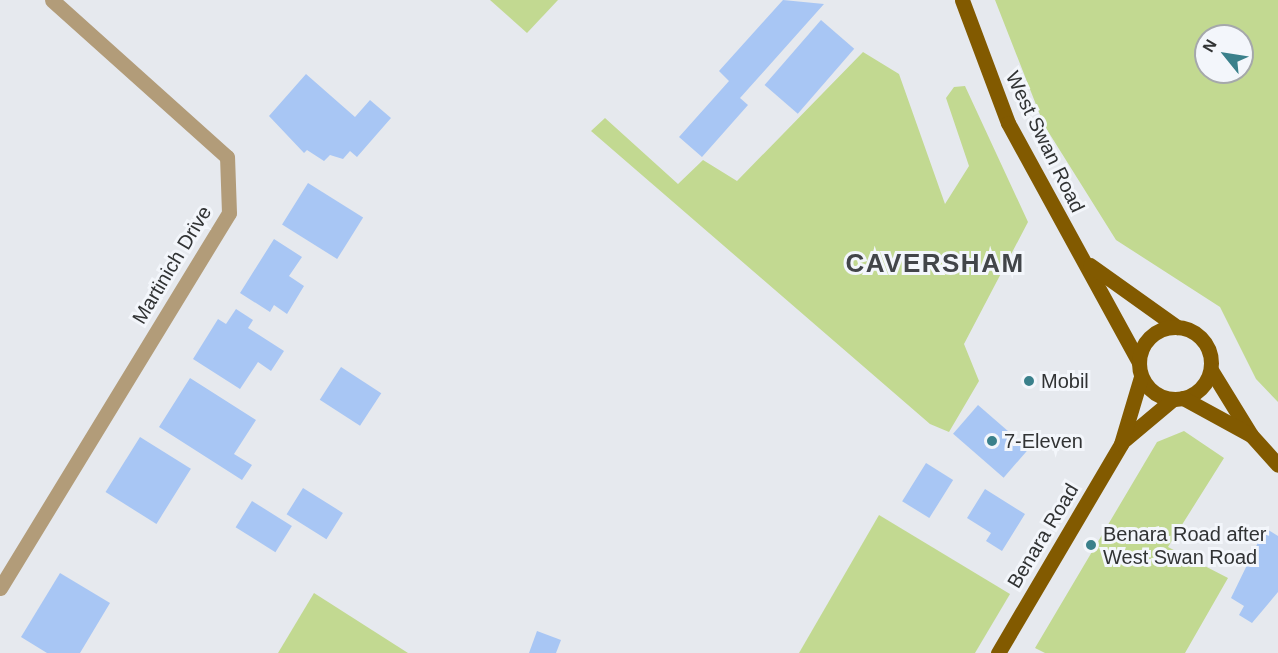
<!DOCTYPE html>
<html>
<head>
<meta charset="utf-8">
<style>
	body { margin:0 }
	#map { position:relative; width:1278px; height:653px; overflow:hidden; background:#e6e9ee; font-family:Helvetica,sans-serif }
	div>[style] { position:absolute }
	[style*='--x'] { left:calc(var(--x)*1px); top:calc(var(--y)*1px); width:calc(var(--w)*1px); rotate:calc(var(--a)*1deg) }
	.green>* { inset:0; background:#c2d991 }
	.building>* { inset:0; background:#a8c6f4; transform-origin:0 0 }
	.street>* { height:15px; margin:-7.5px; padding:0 7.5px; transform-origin:7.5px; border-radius:7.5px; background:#b29c79 }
	.primary>* { height:15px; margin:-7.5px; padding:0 7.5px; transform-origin:7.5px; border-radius:7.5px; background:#825a00 }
	.primary>.ring { margin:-7.5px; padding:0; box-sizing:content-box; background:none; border:15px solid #825a00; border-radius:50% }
	.dots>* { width:16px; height:16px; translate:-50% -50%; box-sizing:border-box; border:3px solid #f3f6fb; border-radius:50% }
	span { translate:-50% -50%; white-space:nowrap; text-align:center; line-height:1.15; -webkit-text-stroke:6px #f3f6fb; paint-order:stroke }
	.street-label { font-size:20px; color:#313334 }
	.poi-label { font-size:20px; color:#313334 }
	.left { translate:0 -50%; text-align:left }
	.district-label { font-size:26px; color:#424549; font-weight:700; letter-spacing:1.5px }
	.north { position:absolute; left:1194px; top:24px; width:60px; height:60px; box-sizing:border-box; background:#f3f6fb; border:2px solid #a5a8ab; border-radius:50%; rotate:300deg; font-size:16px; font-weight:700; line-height:24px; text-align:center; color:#313334 }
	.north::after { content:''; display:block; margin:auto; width:21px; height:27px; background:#3a808b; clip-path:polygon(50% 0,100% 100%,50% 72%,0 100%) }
</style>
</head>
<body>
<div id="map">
	<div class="green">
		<i style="clip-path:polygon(490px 0,558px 0,527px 33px)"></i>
		<i style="clip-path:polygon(evenodd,995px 0,1278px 0,1278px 402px,1256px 379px,1220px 307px,1116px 240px,1044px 125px,995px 0,1206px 36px,1242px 36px,1242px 72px,1206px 72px,1206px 36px)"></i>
		<i style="clip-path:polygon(863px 52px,899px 74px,945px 204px,969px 166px,946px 98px,954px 87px,965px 86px,1028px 222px,964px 344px,979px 381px,949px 432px,930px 424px,591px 131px,605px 118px,678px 184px,703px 160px,737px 181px)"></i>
		<i style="clip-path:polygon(1184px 431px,1224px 458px,1168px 547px,1228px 578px,1185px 653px,1045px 653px,1035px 648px,1157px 442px)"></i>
		<i style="clip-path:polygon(879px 515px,1010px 594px,975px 653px,799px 653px)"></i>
		<i style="clip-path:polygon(314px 593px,408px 653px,278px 653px)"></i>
	</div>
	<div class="building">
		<i style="clip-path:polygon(783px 0,824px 4px,740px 98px,748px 105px,702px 157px,679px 137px,729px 81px,719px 71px)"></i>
		<i style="left:821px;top:20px;width:44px;height:86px;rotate:41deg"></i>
		<i style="clip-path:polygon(306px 74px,355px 117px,370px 100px,391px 118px,357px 157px,350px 151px,343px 159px,330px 155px,324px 161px,307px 150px,304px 153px,269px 116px)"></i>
		<i style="left:308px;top:183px;width:65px;height:49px;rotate:32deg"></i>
		<i style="clip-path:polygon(274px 239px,302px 257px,289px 276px,304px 286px,287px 314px,274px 305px,270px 312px,240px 293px)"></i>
		<i style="clip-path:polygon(236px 309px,253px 320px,248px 328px,284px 351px,271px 371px,258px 362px,240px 389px,193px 359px,218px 319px,226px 324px)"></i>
		<i style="left:341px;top:367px;width:48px;height:39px;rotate:33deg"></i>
		<i style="clip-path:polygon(190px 378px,256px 420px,234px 454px,252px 465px,242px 480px,159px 427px)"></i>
		<i style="left:978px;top:405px;width:67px;height:38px;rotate:41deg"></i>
		<i style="left:140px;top:437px;width:60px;height:65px;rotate:32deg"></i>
		<i style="left:926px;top:463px;width:32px;height:45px;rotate:32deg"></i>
		<i style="left:303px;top:488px;width:47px;height:31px;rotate:32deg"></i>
		<i style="clip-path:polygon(985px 489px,1025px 514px,1002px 551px,986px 541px,991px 533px,967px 518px)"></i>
		<i style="left:252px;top:501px;width:47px;height:31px;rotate:32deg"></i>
		<i style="clip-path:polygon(1265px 528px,1278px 536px,1278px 592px,1252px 623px,1239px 615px,1244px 606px,1231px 598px)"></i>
		<i style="clip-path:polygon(60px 573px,110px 603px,80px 653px,47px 653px,21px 637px)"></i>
		<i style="clip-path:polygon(537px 631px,561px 640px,556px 653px,529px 653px)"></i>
	</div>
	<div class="street">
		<i style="--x:0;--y:588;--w:439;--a:-58.6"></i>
		<i style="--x:229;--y:213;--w:56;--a:-92"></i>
		<i style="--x:227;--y:157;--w:235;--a:-138.1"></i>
	</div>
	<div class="primary">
		<i style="--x:962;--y:0;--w:131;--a:69.5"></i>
		<i style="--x:1008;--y:123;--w:273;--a:61.3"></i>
		<i style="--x:1090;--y:265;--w:107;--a:35.5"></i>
		<i class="ring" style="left:1139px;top:327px;width:57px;height:57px"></i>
		<i style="--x:1211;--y:370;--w:76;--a:58.4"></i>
		<i style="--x:1251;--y:435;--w:40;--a:48"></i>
		<i style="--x:1183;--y:398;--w:77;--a:28.6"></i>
		<i style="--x:1123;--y:441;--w:65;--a:-40"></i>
		<i style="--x:998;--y:653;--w:243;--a:-59.5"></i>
		<i style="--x:1121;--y:444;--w:70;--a:-73.4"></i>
	</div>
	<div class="dots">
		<i style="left:1029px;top:381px;background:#3a808b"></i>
		<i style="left:992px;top:441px;background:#3a808b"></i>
		<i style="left:1091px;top:545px;background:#3a808b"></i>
	</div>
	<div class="street-label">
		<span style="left:1045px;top:142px;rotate:64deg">West Swan Road</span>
		<span style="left:172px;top:265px;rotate:-59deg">Martinich Drive</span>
		<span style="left:1043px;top:536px;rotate:-59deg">Benara Road</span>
	</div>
	<div class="poi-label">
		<span class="left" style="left:1041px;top:381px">Mobil</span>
		<span class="left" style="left:1004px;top:441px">7-Eleven</span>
		<span class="left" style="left:1103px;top:546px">Benara Road after<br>West Swan Road</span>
	</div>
	<div class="district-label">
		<span style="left:935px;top:264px">CAVERSHAM</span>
	</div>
	<div class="north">N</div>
</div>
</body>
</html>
